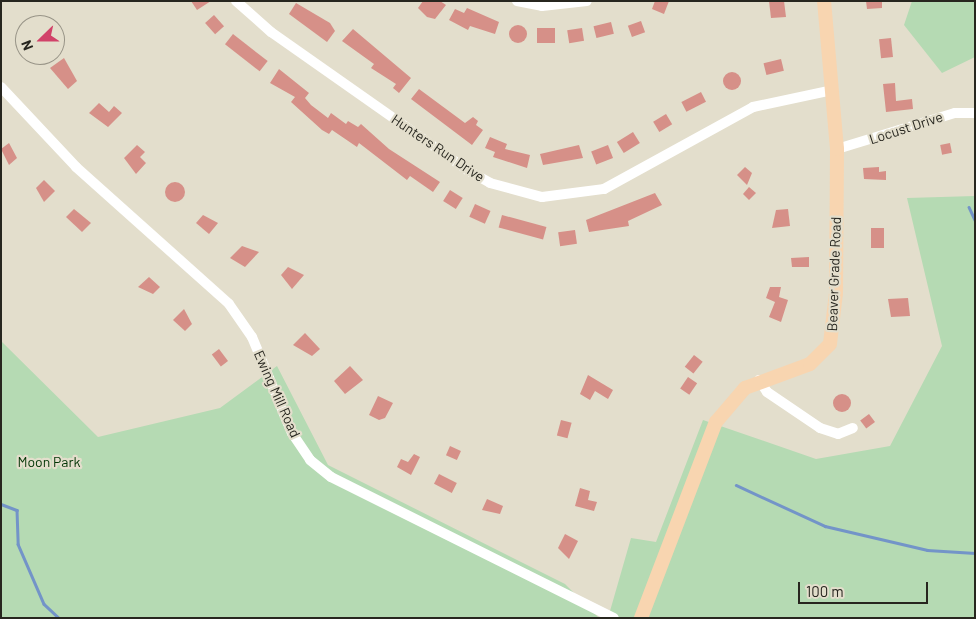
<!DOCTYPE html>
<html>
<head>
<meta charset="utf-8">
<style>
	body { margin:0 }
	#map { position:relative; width:976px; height:619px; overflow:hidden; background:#e3decc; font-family:Barlow,sans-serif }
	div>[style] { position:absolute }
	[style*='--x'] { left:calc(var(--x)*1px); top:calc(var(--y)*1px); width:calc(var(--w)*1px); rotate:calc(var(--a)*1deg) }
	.green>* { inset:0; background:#b5dab3 }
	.stream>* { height:2.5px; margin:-1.25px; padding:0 1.25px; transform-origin:1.25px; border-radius:1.25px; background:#7394c8 }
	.building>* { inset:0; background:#d69088; transform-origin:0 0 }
	.round { border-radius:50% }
	.minor>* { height:10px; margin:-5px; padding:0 5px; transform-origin:5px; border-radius:5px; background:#fff }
	.major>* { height:14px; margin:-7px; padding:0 7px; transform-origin:7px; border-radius:7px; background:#f8d5b0 }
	span { translate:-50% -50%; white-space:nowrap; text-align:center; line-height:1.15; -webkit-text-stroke:4.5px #e3decc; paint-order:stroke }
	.street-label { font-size:14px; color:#27261f }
	.park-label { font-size:14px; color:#003404 }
	.frame { position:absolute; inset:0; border:2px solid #27261f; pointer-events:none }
	.north { position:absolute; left:15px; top:15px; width:50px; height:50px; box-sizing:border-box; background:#e3decc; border:1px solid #989487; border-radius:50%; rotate:248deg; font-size:14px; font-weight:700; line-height:20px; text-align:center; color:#27261f }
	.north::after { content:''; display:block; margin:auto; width:18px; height:22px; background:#d14269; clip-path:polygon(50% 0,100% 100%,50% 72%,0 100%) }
	.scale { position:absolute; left:798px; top:582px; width:130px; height:22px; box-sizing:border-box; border:2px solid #27261f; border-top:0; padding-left:6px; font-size:15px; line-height:18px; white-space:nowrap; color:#27261f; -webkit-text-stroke:4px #e3decc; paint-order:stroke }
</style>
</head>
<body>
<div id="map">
	<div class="green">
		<i style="clip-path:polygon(912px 1px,975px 1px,975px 57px,942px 73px,904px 25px)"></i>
		<i style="clip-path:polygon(975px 196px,975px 618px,608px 618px,631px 538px,656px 542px,703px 420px,816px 459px,890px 446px,942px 346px,907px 198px)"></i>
		<i style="clip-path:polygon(1px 341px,98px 437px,220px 408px,277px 366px,328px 465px,565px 584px,599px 618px,1px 618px)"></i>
	</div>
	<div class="stream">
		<i style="--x:969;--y:207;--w:14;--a:65"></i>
		<i style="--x:736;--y:485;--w:98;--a:24.7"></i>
		<i style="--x:825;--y:526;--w:105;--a:13.2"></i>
		<i style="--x:927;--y:550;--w:48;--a:3.6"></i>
		<i style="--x:1;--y:504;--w:17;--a:21"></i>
		<i style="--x:17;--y:510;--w:34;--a:88"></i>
		<i style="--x:18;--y:544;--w:65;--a:66.6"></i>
		<i style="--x:44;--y:604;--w:21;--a:43"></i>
	</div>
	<div class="building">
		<i style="clip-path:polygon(191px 1px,211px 1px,197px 10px)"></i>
		<i style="clip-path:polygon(423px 1px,440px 1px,446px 5px,435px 19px,427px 17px,418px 8px)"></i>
		<i style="clip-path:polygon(655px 1px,669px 1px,664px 14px,652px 9px)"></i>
		<i style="clip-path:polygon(769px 1px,784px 1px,786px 17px,771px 18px)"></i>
		<i style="clip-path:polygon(866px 1px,882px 1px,882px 8px,867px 9px)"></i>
		<i style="clip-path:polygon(296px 3px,330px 23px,335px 31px,327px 42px,289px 14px)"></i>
		<i style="clip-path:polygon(467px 8px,499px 22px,495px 34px,470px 26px,468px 30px,449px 20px,455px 9px,464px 13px)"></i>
		<i style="left:214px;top:15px;width:15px;height:12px;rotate:48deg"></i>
		<i style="left:641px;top:21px;width:12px;height:14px;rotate:70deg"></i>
		<i style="left:611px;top:22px;width:12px;height:18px;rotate:76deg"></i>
		<i class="round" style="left:509px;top:25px;width:18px;height:18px"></i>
		<i style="left:537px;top:28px;width:18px;height:15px"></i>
		<i style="left:582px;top:28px;width:13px;height:15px;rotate:81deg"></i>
		<i style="clip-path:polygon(353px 29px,411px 78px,399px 93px,393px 88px,396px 84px,371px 68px,374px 64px,342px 41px)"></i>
		<i style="left:233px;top:34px;width:44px;height:13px;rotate:38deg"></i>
		<i style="left:891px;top:38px;width:19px;height:12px;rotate:84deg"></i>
		<i style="clip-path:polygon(64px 58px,77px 81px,68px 89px,50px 68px)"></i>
		<i style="left:781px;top:59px;width:12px;height:18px;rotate:76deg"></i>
		<i style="clip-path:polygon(279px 69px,309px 93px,305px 98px,311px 105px,328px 118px,331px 113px,346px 124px,348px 121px,358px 127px,361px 124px,389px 149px,440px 182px,433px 192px,410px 176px,407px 180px,359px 143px,357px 147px,332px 130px,329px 134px,322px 130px,291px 102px,295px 97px,270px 83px)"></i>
		<i class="round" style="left:723px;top:72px;width:18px;height:18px"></i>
		<i style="clip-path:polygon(895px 83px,896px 101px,912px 99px,913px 109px,886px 112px,883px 84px)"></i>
		<i style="clip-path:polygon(419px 89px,465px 123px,473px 117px,478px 121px,476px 125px,483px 130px,472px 145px,411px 99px)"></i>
		<i style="left:701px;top:92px;width:11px;height:22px;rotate:63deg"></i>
		<i style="clip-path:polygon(99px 103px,109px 112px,114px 106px,122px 113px,108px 127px,89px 113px)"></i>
		<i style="left:666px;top:114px;width:12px;height:15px;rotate:59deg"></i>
		<i style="left:633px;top:132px;width:13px;height:19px;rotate:58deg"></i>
		<i style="clip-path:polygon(490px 137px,507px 144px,505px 149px,530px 155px,527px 168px,493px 157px,495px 152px,485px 148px)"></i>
		<i style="clip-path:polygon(9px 143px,17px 158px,9px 165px,1px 149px)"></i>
		<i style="left:950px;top:143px;width:10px;height:10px;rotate:79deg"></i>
		<i style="clip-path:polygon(137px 145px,145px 152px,140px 157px,146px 163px,136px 174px,124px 158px)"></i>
		<i style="clip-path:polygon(579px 145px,583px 158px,543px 165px,540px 154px)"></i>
		<i style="left:608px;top:145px;width:14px;height:18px;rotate:69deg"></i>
		<i style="clip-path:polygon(745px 167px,752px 173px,747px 185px,737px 175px)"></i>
		<i style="clip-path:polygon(879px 167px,879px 172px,886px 171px,886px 180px,864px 179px,863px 168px)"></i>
		<i style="clip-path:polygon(44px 180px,55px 191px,44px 202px,36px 188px)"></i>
		<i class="round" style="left:165px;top:182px;width:20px;height:20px"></i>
		<i style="clip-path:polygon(749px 187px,756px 193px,749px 200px,743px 194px)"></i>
		<i style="left:450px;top:190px;width:15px;height:13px;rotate:32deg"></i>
		<i style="clip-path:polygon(655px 193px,662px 205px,628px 221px,629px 226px,589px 232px,586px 220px)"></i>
		<i style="left:475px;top:204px;width:17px;height:14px;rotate:24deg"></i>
		<i style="clip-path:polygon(74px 209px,91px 223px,82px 232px,66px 217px)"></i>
		<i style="clip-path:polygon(788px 209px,790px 226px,772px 228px,776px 210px)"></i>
		<i style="clip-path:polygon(203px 215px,218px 223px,209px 234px,196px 223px)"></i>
		<i style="left:502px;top:215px;width:46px;height:13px;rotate:15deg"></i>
		<i style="left:871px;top:228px;width:13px;height:20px"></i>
		<i style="left:575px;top:230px;width:14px;height:17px;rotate:82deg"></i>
		<i style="clip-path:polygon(242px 246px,259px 252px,245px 267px,230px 258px)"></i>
		<i style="clip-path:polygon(809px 257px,809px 267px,792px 267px,791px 258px)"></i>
		<i style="clip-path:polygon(288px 267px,304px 275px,292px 289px,281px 275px)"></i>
		<i style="clip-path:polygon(149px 277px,160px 287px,153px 294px,138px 287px)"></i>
		<i style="clip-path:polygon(770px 287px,781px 287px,779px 297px,788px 300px,781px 322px,769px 317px,775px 302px,766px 298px)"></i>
		<i style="clip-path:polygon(908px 298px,910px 316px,891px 317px,888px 299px)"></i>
		<i style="clip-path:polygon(184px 309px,192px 324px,185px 331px,173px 320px)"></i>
		<i style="clip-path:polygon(305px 333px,320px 349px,312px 356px,293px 345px)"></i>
		<i style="left:219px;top:349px;width:15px;height:9px;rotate:53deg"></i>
		<i style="left:694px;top:355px;width:11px;height:15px;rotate:38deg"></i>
		<i style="clip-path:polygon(350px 366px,363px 380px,345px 394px,334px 381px)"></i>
		<i style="clip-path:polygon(588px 375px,613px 390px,608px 399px,595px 391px,590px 400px,580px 394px)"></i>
		<i style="left:688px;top:377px;width:11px;height:14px;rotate:34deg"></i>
		<i class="round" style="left:833px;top:394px;width:18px;height:18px"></i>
		<i style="clip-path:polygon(378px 396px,393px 403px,385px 418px,379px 420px,369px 415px)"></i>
		<i style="left:869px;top:414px;width:10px;height:11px;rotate:53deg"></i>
		<i style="left:561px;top:420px;width:11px;height:16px;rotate:15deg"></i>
		<i style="left:450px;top:446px;width:12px;height:10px;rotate:24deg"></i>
		<i style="clip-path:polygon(414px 454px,420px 457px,411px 475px,397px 467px,401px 459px,408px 462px)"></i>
		<i style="left:439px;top:474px;width:20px;height:11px;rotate:27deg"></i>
		<i style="clip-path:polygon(580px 488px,590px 491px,588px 500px,597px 502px,594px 511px,575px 506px)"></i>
		<i style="clip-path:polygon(487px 499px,503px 506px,500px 514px,482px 510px)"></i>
		<i style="clip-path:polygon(565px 534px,578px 541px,569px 559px,558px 548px)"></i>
	</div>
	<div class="minor">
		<i style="--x:236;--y:1;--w:47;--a:41.5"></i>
		<i style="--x:271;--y:32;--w:240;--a:35.1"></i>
		<i style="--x:467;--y:170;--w:26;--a:29"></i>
		<i style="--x:490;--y:183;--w:54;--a:15.1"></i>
		<i style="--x:542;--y:197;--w:63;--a:-7.4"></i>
		<i style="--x:604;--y:189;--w:170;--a:-28.8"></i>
		<i style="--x:753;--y:107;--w:81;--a:-12.1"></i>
		<i style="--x:517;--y:1;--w:25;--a:11"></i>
		<i style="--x:542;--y:6;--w:45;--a:-6.3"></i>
		<i style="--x:1;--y:87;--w:110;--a:46.8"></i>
		<i style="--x:76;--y:167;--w:205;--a:41.8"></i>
		<i style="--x:229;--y:304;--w:40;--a:55.1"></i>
		<i style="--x:252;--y:337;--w:104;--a:67.4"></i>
		<i style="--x:292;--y:433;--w:32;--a:56"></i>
		<i style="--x:310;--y:460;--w:27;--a:39"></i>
		<i style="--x:331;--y:477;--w:316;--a:26.5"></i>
		<i style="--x:837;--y:149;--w:123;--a:-17"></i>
		<i style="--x:955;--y:113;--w:20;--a:0"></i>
		<i style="--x:759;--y:380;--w:14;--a:56"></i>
		<i style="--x:767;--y:392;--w:64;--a:34.2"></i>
		<i style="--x:820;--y:428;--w:19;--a:18"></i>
		<i style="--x:838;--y:434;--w:16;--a:-22"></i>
	</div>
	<div class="major">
		<i style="--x:641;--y:618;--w:210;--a:-69.1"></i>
		<i style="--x:716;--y:422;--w:45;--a:-49.5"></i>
		<i style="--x:745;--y:388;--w:69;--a:-20.3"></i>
		<i style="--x:810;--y:364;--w:28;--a:-45"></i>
		<i style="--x:830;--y:344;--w:51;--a:-83.3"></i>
		<i style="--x:836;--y:293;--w:144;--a:-89.6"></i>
		<i style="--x:837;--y:149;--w:149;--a:-95"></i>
	</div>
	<div class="street-label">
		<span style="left:906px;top:128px;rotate:-18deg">Locust Drive</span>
		<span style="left:438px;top:148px;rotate:34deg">Hunters Run Drive</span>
		<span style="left:834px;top:274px;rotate:-88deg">Beaver Grade Road</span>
		<span style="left:277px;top:394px;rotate:66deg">Ewing Mill Road</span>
	</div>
	<div class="park-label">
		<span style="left:49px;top:462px">Moon Park</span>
	</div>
	<div class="frame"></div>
	<div class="north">N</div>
	<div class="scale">100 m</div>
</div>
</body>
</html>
